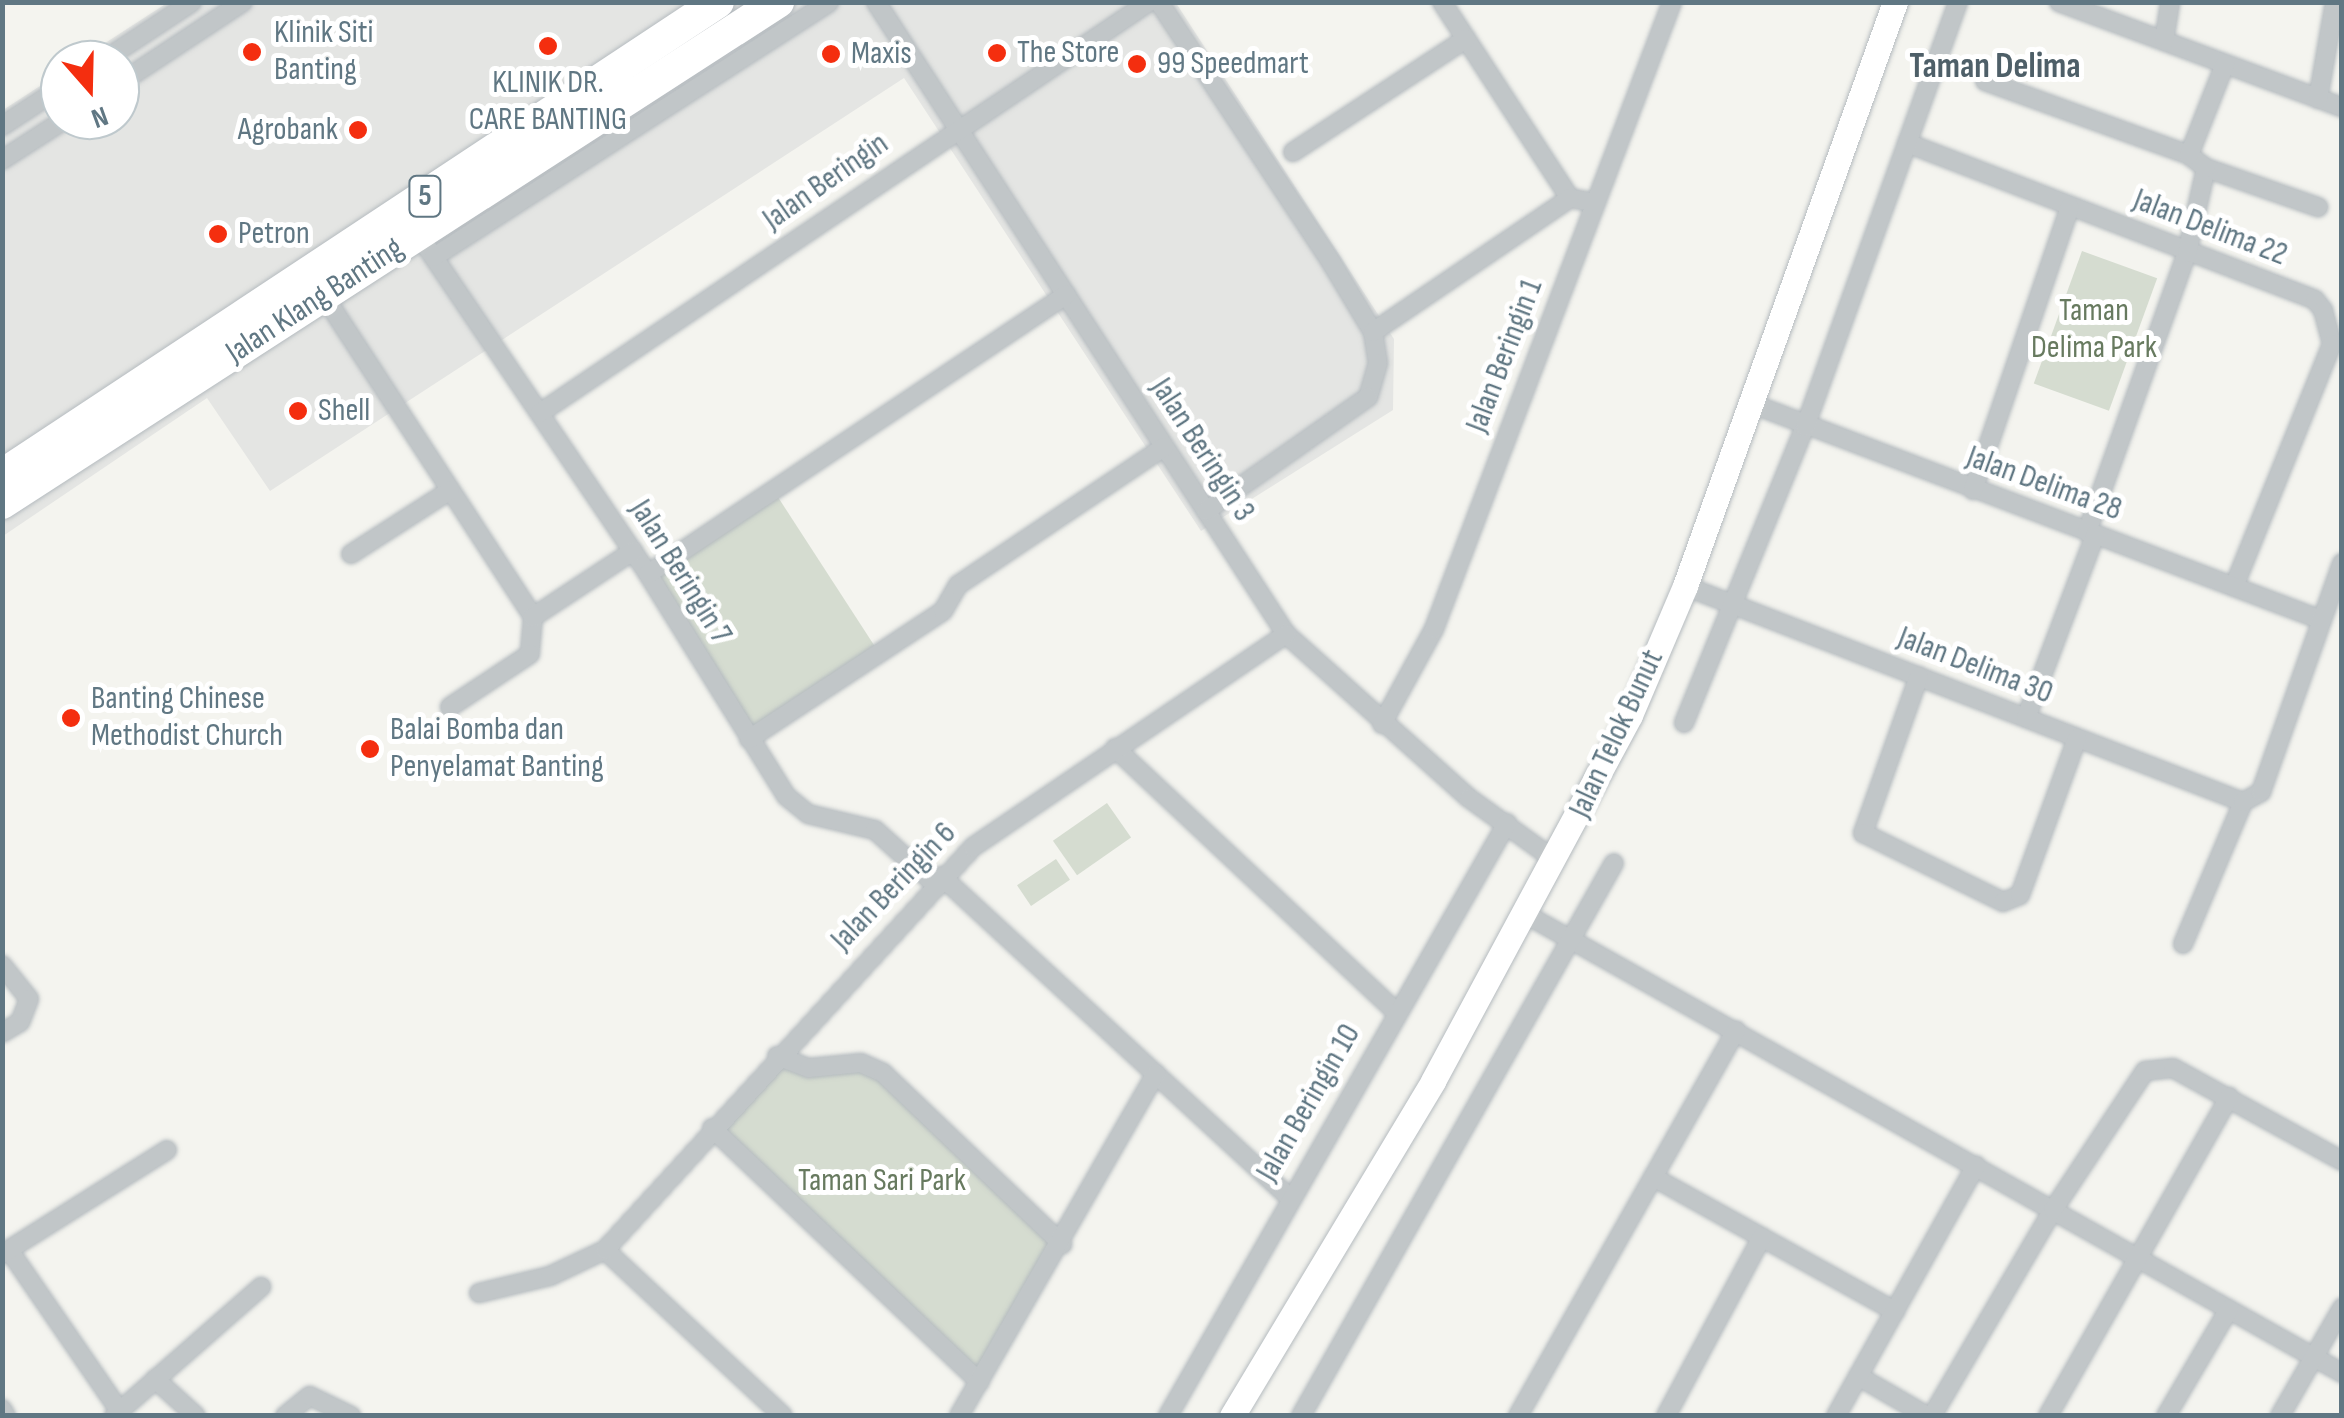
<!DOCTYPE html>
<html>
<head>
<meta charset="utf-8">
<style>
	body { margin:0 }
	#map { position:relative; width:2344px; height:1418px; overflow:hidden; background:#f4f4ef; font-family:"Sofia Sans Condensed",sans-serif }
	div>[style] { position:absolute }
	[style*='--x'] { left:calc(var(--x)*1px); top:calc(var(--y)*1px); width:calc(var(--w)*1px); rotate:calc(var(--a)*1deg) }
	.built>* { inset:0; background:#e4e5e3 }
	.green>* { inset:0; background:#d5dcd0; transform-origin:0 0 }
	.roads { filter:drop-shadow(0 0 2px #b5bbbf) drop-shadow(0 0 2px #b5bbbf) }
	.street>* { height:18px; margin:-9px; padding:0 9px; transform-origin:9px; border-radius:9px; background:#c1c6c8 }
	.secondary>* { height:25px; margin:-12.5px; padding:0 12.5px; transform-origin:12.5px; border-radius:12.5px; background:#fff }
	.highway>* { height:32px; margin:-16px; padding:0 16px; transform-origin:16px; border-radius:16px; background:#fff }
	.dots>* { width:28px; height:28px; translate:-50% -50%; box-sizing:border-box; border:5px solid #fff; border-radius:50% }
	span { translate:-50% -50%; white-space:nowrap; text-align:center; line-height:1.15; -webkit-text-stroke:10px #fff; paint-order:stroke }
	.shield-label span { padding:2px 8px; background:#fff; border:2px solid; border-radius:8px; -webkit-text-stroke-width:0 }
	.shield-label { font-size:30px; color:#607783; font-weight:700 }
	.poi-label { font-size:32px; color:#607783 }
	.left { translate:0 -50%; text-align:left }
	.right { translate:-100% -50%; text-align:right }
	.street-label { font-size:32px; color:#607783 }
	.park-label { font-size:32px; color:#677a5f }
	.neighbourhood-label { font-size:35px; color:#4e5f68; font-weight:700 }
	.frame { position:absolute; inset:0; border:5px solid #607783; pointer-events:none }
	.north { position:absolute; left:40px; top:40px; width:100px; height:100px; box-sizing:border-box; background:#fff; border:2px solid #bfc9cd; border-radius:50%; rotate:160deg; font-size:28px; font-weight:700; line-height:40px; text-align:center; color:#607783 }
	.north::after { content:''; display:block; margin:auto; width:35px; height:45px; background:#f42e0f; clip-path:polygon(50% 0,100% 100%,50% 72%,0 100%) }
</style>
</head>
<body>
<div id="map">
	<div class="built">
		<i style="clip-path:polygon(167px 3px,1176px 3px,1394px 339px,1393px 410px,1201px 531px,904px 78px,270px 491px,207px 398px,3px 536px,3px 110px,60px 73px,60px 120px,120px 120px,120px 60px,79px 60px)"></i>
	</div>
	<div class="green">
		<i style="left:2082px;top:251px;width:80px;height:141px;rotate:20deg"></i>
		<i style="left:774px;top:491px;width:196px;height:151px;rotate:57deg"></i>
		<i style="left:1107px;top:803px;width:42px;height:66px;rotate:55deg"></i>
		<i style="left:1056px;top:859px;width:25px;height:47px;rotate:56deg"></i>
		<i style="clip-path:polygon(780px 1058px,880px 1073px,1059px 1241px,980px 1378px,715px 1131px)"></i>
	</div>
	<div class="roads">
		<div class="street">
			<i style="--x:876;--y:2;--w:753;--a:57.03"></i>
			<i style="--x:1286;--y:634;--w:246;--a:41.9"></i>
			<i style="--x:1469;--y:798;--w:107;--a:35.9"></i>
			<i style="--x:1159;--y:2;--w:312;--a:56.5"></i>
			<i style="--x:1331;--y:262;--w:82;--a:59"></i>
			<i style="--x:1373;--y:332;--w:31;--a:81"></i>
			<i style="--x:1378;--y:363;--w:35;--a:106"></i>
			<i style="--x:1368;--y:397;--w:198;--a:144.9"></i>
			<i style="--x:1442;--y:2;--w:234;--a:56.9"></i>
			<i style="--x:1570;--y:198;--w:25;--a:11"></i>
			<i style="--x:2059;--y:2;--w:302;--a:20.4"></i>
			<i style="--x:2164;--y:41;--w:39;--a:-81"></i>
			<i style="--x:104;--y:60;--w:105;--a:-33.4"></i>
			<i style="--x:1985;--y:81;--w:217;--a:19.9"></i>
			<i style="--x:120;--y:83;--w:147;--a:-33.4"></i>
			<i style="--x:2318;--y:99;--w:98;--a:-80.1"></i>
			<i style="--x:2;--y:126;--w:69;--a:-33.2"></i>
			<i style="--x:1907;--y:143;--w:437;--a:21"></i>
			<i style="--x:2315;--y:300;--w:13;--a:51"></i>
			<i style="--x:2323;--y:310;--w:35;--a:75"></i>
			<i style="--x:2332;--y:344;--w:262;--a:112"></i>
			<i style="--x:1293;--y:152;--w:207;--a:-33.2"></i>
			<i style="--x:2;--y:160;--w:74;--a:-32.8"></i>
			<i style="--x:2206;--y:168;--w:119;--a:19.2"></i>
			<i style="--x:418;--y:234;--w:410;--a:55.9"></i>
			<i style="--x:648;--y:574;--w:261;--a:58.1"></i>
			<i style="--x:786;--y:796;--w:28;--a:39"></i>
			<i style="--x:808;--y:814;--w:69;--a:13.4"></i>
			<i style="--x:875;--y:830;--w:81;--a:42"></i>
			<i style="--x:434;--y:257;--w:470;--a:-32.8"></i>
			<i style="--x:324;--y:296;--w:383;--a:56.9"></i>
			<i style="--x:533;--y:617;--w:37;--a:95"></i>
			<i style="--x:530;--y:654;--w:96;--a:146.5"></i>
			<i style="--x:1373;--y:332;--w:238;--a:-34.2"></i>
			<i style="--x:1750;--y:403;--w:609;--a:20.79"></i>
			<i style="--x:540;--y:413;--w:735;--a:-34.01"></i>
			<i style="--x:1973;--y:490;--w:299;--a:-71.1"></i>
			<i style="--x:2087;--y:532;--w:296;--a:-70.3"></i>
			<i style="--x:2187;--y:253;--w:87;--a:-77.4"></i>
			<i style="--x:2206;--y:168;--w:21;--a:-143"></i>
			<i style="--x:2189;--y:155;--w:98;--a:-68.4"></i>
			<i style="--x:351;--y:554;--w:117;--a:-32.7"></i>
			<i style="--x:648;--y:574;--w:503;--a:-33.72"></i>
			<i style="--x:1685;--y:586;--w:598;--a:21.16"></i>
			<i style="--x:533;--y:617;--w:120;--a:-33.4"></i>
			<i style="--x:1919;--y:676;--w:167;--a:109.6"></i>
			<i style="--x:1863;--y:833;--w:156;--a:26.2"></i>
			<i style="--x:2003;--y:902;--w:18;--a:-22"></i>
			<i style="--x:2020;--y:895;--w:167;--a:-70"></i>
			<i style="--x:2026;--y:718;--w:196;--a:-69.3"></i>
			<i style="--x:1684;--y:723;--w:320;--a:-67.8"></i>
			<i style="--x:1805;--y:427;--w:452;--a:-70.2"></i>
			<i style="--x:1382;--y:724;--w:108;--a:-61.3"></i>
			<i style="--x:1434;--y:629;--w:671;--a:-69.21"></i>
			<i style="--x:749;--y:739;--w:232;--a:-33.4"></i>
			<i style="--x:943;--y:611;--w:30;--a:-60"></i>
			<i style="--x:958;--y:585;--w:248;--a:-33.8"></i>
			<i style="--x:1115;--y:748;--w:386;--a:43.2"></i>
			<i style="--x:941;--y:876;--w:472;--a:42.7"></i>
			<i style="--x:1527;--y:915;--w:935;--a:29.33"></i>
			<i style="--x:2183;--y:944;--w:154;--a:-67.1"></i>
			<i style="--x:2243;--y:802;--w:21;--a:-29"></i>
			<i style="--x:2261;--y:792;--w:243;--a:-70.5"></i>
			<i style="--x:2;--y:965;--w:43;--a:51.5"></i>
			<i style="--x:29;--y:999;--w:25;--a:111"></i>
			<i style="--x:20;--y:1022;--w:21;--a:149"></i>
			<i style="--x:777;--y:1056;--w:34;--a:21"></i>
			<i style="--x:809;--y:1068;--w:52;--a:-5.5"></i>
			<i style="--x:861;--y:1063;--w:24;--a:24"></i>
			<i style="--x:883;--y:1073;--w:248;--a:43.7"></i>
			<i style="--x:712;--y:1128;--w:369;--a:43.5"></i>
			<i style="--x:1653;--y:1177;--w:277;--a:29"></i>
			<i style="--x:9;--y:1250;--w:194;--a:55.5"></i>
			<i style="--x:605;--y:1250;--w:243;--a:43"></i>
			<i style="--x:2;--y:1254;--w:195;--a:-32.2"></i>
			<i style="--x:479;--y:1293;--w:73;--a:-13.5"></i>
			<i style="--x:550;--y:1276;--w:61;--a:-25.3"></i>
			<i style="--x:605;--y:1250;--w:546;--a:-47.6"></i>
			<i style="--x:973;--y:847;--w:379;--a:-34.2"></i>
			<i style="--x:1858;--y:1376;--w:80;--a:30.1"></i>
			<i style="--x:155;--y:1379;--w:55;--a:42.1"></i>
			<i style="--x:2;--y:1409;--w:8;--a:60"></i>
			<i style="--x:114;--y:1416;--w:196;--a:-41.3"></i>
			<i style="--x:285;--y:1416;--w:32;--a:-39"></i>
			<i style="--x:310;--y:1396;--w:46;--a:26"></i>
			<i style="--x:959;--y:1416;--w:395;--a:-60.1"></i>
			<i style="--x:1168;--y:1416;--w:683;--a:-60.24"></i>
			<i style="--x:1301;--y:1416;--w:635;--a:-60.49"></i>
			<i style="--x:1518;--y:1416;--w:443;--a:-60.5"></i>
			<i style="--x:1666;--y:1416;--w:203;--a:-61.8"></i>
			<i style="--x:1836;--y:1416;--w:287;--a:-60.8"></i>
			<i style="--x:1932;--y:1416;--w:239;--a:-59.6"></i>
			<i style="--x:2053;--y:1210;--w:167;--a:-56.5"></i>
			<i style="--x:2145;--y:1071;--w:28;--a:-6"></i>
			<i style="--x:2173;--y:1068;--w:193;--a:28.8"></i>
			<i style="--x:2048;--y:1416;--w:367;--a:-60.4"></i>
			<i style="--x:2166;--y:1416;--w:124;--a:-59.5"></i>
			<i style="--x:2280;--y:1416;--w:125;--a:-60.1"></i>
		</div>
		<div class="secondary">
			<i style="--x:1232;--y:1416;--w:391;--a:-59"></i>
			<i style="--x:1433;--y:1081;--w:416;--a:-61.7"></i>
			<i style="--x:1630;--y:715;--w:140;--a:-66.9"></i>
			<i style="--x:1685;--y:586;--w:621;--a:-70.22"></i>
		</div>
		<div class="highway">
			<i style="--x:2;--y:475;--w:858;--a:-33.45"></i>
			<i style="--x:2;--y:503;--w:924;--a:-32.85"></i>
		</div>
	</div>
	<div class="dots">
		<i style="left:548px;top:46px;background:#f42e0f"></i>
		<i style="left:252px;top:52px;background:#f42e0f"></i>
		<i style="left:997px;top:53px;background:#f42e0f"></i>
		<i style="left:831px;top:54px;background:#f42e0f"></i>
		<i style="left:1137px;top:64px;background:#f42e0f"></i>
		<i style="left:358px;top:130px;background:#f42e0f"></i>
		<i style="left:218px;top:234px;background:#f42e0f"></i>
		<i style="left:298px;top:411px;background:#f42e0f"></i>
		<i style="left:71px;top:718px;background:#f42e0f"></i>
		<i style="left:370px;top:749px;background:#f42e0f"></i>
	</div>
	<div class="shield-label">
		<span style="left:425px;top:196px">5</span>
	</div>
	<div class="poi-label">
		<span class="left" style="left:274px;top:52px">Klinik Siti<br>Banting</span>
		<span class="left" style="left:1017px;top:53px">The Store</span>
		<span class="left" style="left:851px;top:54px">Maxis</span>
		<span class="left" style="left:1157px;top:64px">99 Speedmart</span>
		<span style="left:548px;top:102px">KLINIK DR.<br>CARE BANTING</span>
		<span class="right" style="left:338px;top:130px">Agrobank</span>
		<span class="left" style="left:238px;top:234px">Petron</span>
		<span class="left" style="left:318px;top:411px">Shell</span>
		<span class="left" style="left:91px;top:718px">Banting Chinese<br>Methodist Church</span>
		<span class="left" style="left:390px;top:749px">Balai Bomba dan<br>Penyelamat Banting</span>
	</div>
	<div class="street-label">
		<span style="left:826px;top:182px;rotate:-35deg">Jalan Beringin</span>
		<span style="left:2210px;top:228px;rotate:21deg">Jalan Delima 22</span>
		<span style="left:315px;top:301px;rotate:-33deg">Jalan Klang Banting</span>
		<span style="left:1505px;top:356px;rotate:-69deg">Jalan Beringin 1</span>
		<span style="left:1202px;top:450px;rotate:57deg">Jalan Beringin 3</span>
		<span style="left:2044px;top:484px;rotate:20deg">Jalan Delima 28</span>
		<span style="left:680px;top:572px;rotate:58deg">Jalan Beringin 7</span>
		<span style="left:1975px;top:666px;rotate:21deg">Jalan Delima 30</span>
		<span style="left:1617px;top:734px;rotate:-65deg">Jalan Telok Bunut</span>
		<span style="left:894px;top:887px;rotate:-46deg">Jalan Beringin 6</span>
		<span style="left:1309px;top:1103px;rotate:-60deg">Jalan Beringin 10</span>
	</div>
	<div class="park-label">
		<span style="left:2094px;top:330px">Taman<br>Delima Park</span>
		<span style="left:882px;top:1181px">Taman Sari Park</span>
	</div>
	<div class="neighbourhood-label">
		<span style="left:1995px;top:67px">Taman Delima</span>
	</div>
	<div class="frame"></div>
	<div class="north">N</div>
</div>
</body>
</html>
